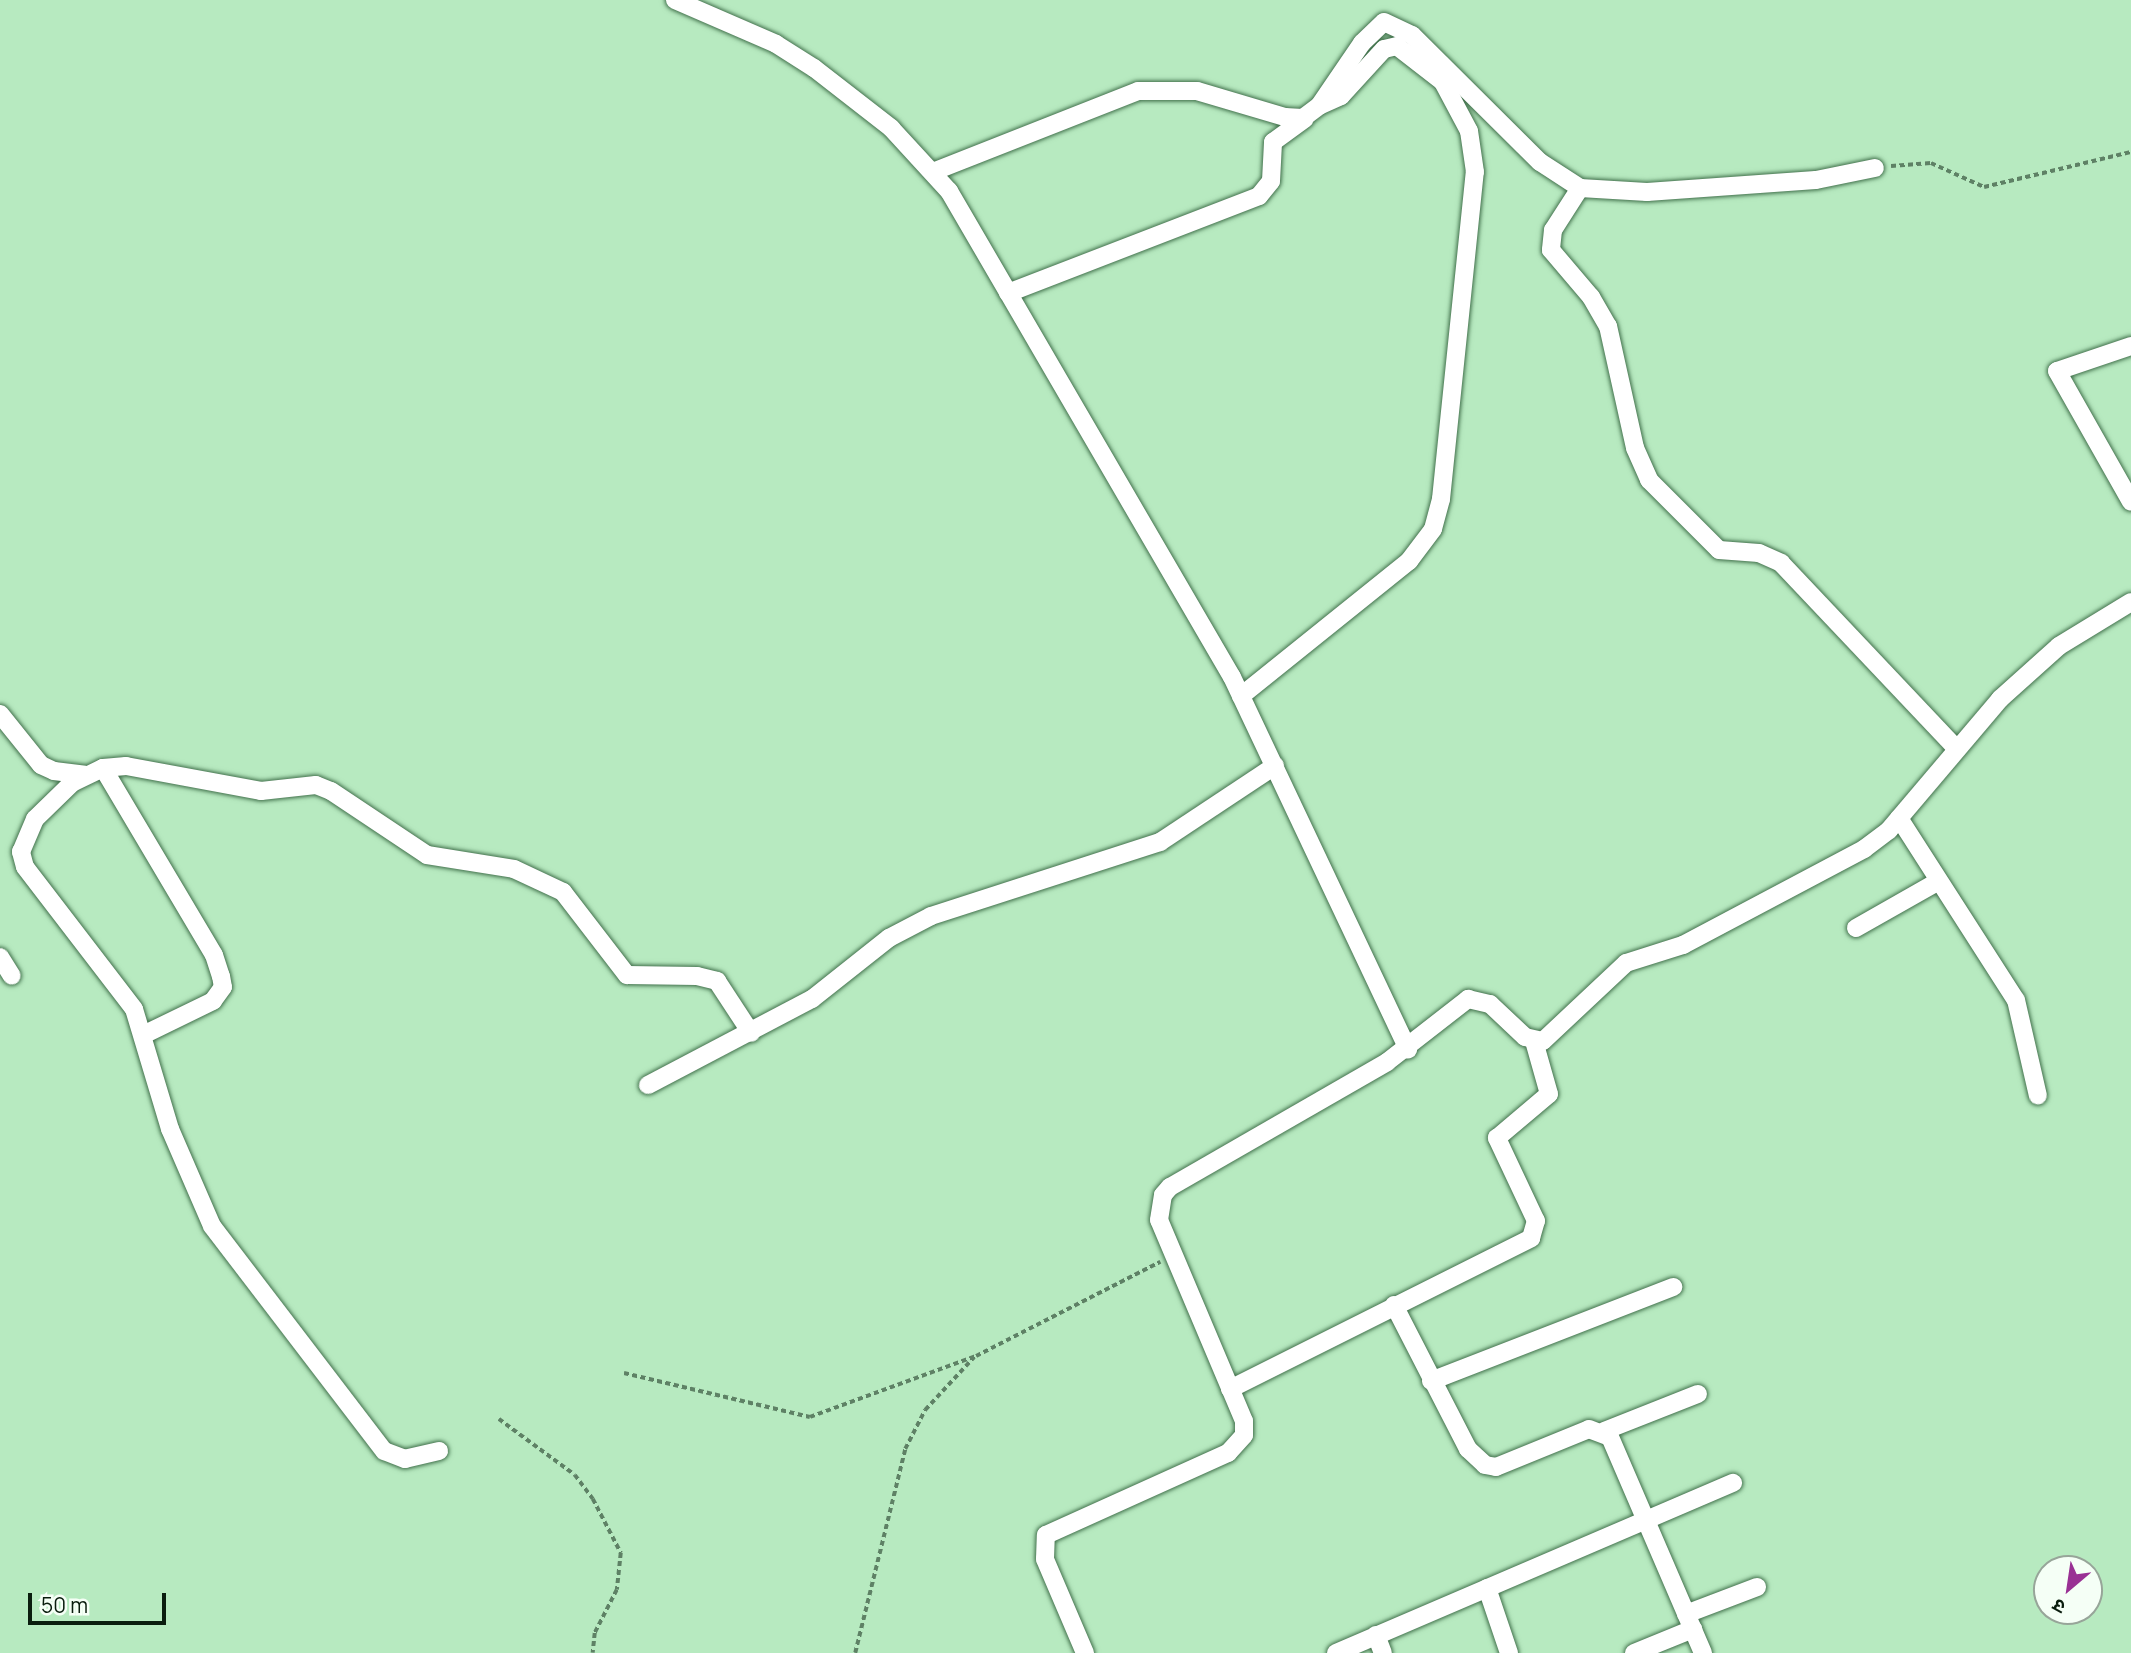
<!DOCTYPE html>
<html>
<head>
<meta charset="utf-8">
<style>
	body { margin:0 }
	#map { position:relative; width:2131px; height:1653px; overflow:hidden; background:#b7eac0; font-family:Manrope,"Noto Sans Devanagari",sans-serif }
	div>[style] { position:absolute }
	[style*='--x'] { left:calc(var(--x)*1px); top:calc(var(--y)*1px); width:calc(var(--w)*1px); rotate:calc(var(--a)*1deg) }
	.path>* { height:3.5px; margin-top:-1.75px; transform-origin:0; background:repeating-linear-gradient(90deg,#5e8165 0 5px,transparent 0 8.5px) }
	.roads { filter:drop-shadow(0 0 2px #42714c) drop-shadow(0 0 2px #42714c) }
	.minor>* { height:18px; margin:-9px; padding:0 9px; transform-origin:9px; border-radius:9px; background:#fff }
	span { translate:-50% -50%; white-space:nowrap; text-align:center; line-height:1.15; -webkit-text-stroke:5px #f5fff6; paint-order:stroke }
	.north { position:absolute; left:2033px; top:1555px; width:70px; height:70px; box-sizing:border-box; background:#f5fff6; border:2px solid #97a599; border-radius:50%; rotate:209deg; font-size:19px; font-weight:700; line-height:28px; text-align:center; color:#0a1d0e }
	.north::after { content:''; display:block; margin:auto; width:24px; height:32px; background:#993194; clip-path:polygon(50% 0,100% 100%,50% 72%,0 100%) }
	.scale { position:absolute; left:28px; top:1593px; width:138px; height:32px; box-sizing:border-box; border:4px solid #0a1d0e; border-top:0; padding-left:9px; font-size:21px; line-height:24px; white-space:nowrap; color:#0a1d0e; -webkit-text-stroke:5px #f5fff6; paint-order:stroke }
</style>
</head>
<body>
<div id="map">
	<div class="path">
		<i style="--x:1891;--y:166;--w:40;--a:-4.3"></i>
		<i style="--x:1931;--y:163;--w:58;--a:24.4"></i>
		<i style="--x:1984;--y:187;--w:151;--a:-13.4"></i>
		<i style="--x:624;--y:1373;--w:191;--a:13.3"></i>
		<i style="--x:810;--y:1417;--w:177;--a:-20.2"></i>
		<i style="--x:976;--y:1356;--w:207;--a:-27.1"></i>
		<i style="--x:499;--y:1419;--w:94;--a:36.4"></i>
		<i style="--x:575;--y:1475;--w:30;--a:53"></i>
		<i style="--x:593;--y:1499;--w:61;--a:62.6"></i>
		<i style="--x:621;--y:1553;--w:37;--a:96"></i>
		<i style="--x:617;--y:1590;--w:48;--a:117.1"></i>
		<i style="--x:595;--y:1633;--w:20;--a:96"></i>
		<i style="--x:855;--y:1653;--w:210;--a:-76.2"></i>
		<i style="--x:905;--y:1449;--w:44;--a:-62.9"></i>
		<i style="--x:925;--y:1410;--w:72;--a:-47.2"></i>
	</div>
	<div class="roads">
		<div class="minor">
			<i style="--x:675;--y:0;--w:110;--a:23.5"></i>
			<i style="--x:776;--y:44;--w:45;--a:32.3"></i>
			<i style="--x:814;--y:68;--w:98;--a:37.9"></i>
			<i style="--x:891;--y:128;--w:86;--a:47.4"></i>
			<i style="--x:949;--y:191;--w:562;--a:59.79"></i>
			<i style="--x:1232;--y:677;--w:412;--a:64.7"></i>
			<i style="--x:935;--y:171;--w:218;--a:-21.5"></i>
			<i style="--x:1138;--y:91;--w:59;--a:0"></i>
			<i style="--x:1197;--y:91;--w:92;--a:16.5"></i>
			<i style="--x:1285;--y:117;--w:18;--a:3"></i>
			<i style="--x:1303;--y:118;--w:20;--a:-37"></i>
			<i style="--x:1319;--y:106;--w:76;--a:-55.7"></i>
			<i style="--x:1362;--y:43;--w:30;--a:-44"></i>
			<i style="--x:1384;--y:22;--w:31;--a:25"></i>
			<i style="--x:1412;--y:35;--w:180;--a:44.8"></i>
			<i style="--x:1540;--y:162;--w:48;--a:33"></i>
			<i style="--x:1580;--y:188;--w:67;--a:3.4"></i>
			<i style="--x:1647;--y:192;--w:169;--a:-4.1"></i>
			<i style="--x:1816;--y:180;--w:60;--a:-11.5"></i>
			<i style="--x:1580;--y:188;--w:50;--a:122.7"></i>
			<i style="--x:1553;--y:230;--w:20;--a:96"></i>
			<i style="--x:1551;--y:250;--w:62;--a:49.6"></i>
			<i style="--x:1591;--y:297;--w:34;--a:60"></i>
			<i style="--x:1608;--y:326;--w:125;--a:77.5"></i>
			<i style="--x:1635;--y:448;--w:35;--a:66"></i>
			<i style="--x:1649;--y:480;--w:99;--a:45"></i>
			<i style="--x:1719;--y:550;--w:40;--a:4.3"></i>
			<i style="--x:1759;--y:553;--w:24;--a:24"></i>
			<i style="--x:1781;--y:563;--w:255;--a:46.6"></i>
			<i style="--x:1008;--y:293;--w:269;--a:-21.1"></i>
			<i style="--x:1259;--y:196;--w:19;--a:-51"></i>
			<i style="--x:1271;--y:181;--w:39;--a:-87"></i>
			<i style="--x:1273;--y:142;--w:39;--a:-36"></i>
			<i style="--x:2131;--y:346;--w:78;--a:161.3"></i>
			<i style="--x:2057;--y:371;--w:150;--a:60.5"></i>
			<i style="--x:1241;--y:696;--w:216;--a:-38.8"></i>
			<i style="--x:1409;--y:561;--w:40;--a:-53"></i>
			<i style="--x:1433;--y:529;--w:31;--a:-75"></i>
			<i style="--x:1441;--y:499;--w:329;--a:-84.1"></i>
			<i style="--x:1475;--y:172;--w:41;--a:-98.3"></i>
			<i style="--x:1469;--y:131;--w:55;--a:-118"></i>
			<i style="--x:1443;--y:82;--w:58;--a:-142"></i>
			<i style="--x:1397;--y:46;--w:13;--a:167"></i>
			<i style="--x:1384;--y:49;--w:64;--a:132.5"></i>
			<i style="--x:1341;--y:96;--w:22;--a:156"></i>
			<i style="--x:0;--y:714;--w:65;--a:51.2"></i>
			<i style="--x:41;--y:765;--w:14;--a:25"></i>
			<i style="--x:54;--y:771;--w:31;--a:7"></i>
			<i style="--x:103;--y:768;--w:217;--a:59.3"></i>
			<i style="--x:214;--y:955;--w:22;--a:72"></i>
			<i style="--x:221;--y:976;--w:11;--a:80"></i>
			<i style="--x:223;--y:987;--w:17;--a:126"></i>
			<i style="--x:213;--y:1001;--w:78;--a:154.1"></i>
			<i style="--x:1899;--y:818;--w:216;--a:57.3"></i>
			<i style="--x:2016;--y:1000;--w:98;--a:77.1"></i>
			<i style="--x:1856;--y:928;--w:93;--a:-29.6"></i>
			<i style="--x:0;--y:957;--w:22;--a:58"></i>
			<i style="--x:648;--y:1085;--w:185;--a:-27.7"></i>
			<i style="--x:812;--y:999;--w:98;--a:-38.4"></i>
			<i style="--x:889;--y:938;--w:47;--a:-27.6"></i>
			<i style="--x:931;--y:916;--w:241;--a:-17.9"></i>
			<i style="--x:1160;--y:842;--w:138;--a:-33.5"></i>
			<i style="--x:1394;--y:1305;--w:162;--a:62.8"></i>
			<i style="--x:1468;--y:1449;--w:23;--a:43"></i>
			<i style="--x:1485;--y:1465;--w:11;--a:10"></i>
			<i style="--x:1496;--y:1467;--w:100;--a:-22.2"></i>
			<i style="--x:1589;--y:1429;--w:22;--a:21"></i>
			<i style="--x:1610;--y:1437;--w:235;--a:66.7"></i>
			<i style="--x:1431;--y:1381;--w:260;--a:-21.2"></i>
			<i style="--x:1230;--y:1389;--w:337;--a:-26.6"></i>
			<i style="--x:1531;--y:1238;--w:18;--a:-74"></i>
			<i style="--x:1536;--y:1221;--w:92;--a:-115.2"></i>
			<i style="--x:1497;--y:1138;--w:68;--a:-40.2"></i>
			<i style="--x:1549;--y:1094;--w:55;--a:-105.8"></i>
			<i style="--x:1604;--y:1431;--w:101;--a:-21.5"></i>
			<i style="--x:439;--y:1451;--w:35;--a:167"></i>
			<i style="--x:405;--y:1459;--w:22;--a:-159"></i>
			<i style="--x:384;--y:1451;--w:283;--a:-127.4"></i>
			<i style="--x:212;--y:1226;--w:106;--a:-113.4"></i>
			<i style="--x:170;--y:1129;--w:125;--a:-106.7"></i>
			<i style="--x:134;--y:1009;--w:179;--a:-127.5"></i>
			<i style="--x:25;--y:867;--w:16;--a:-105"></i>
			<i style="--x:21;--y:852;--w:36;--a:-67"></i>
			<i style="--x:35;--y:819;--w:52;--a:-44.2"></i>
			<i style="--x:72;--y:783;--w:34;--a:-26"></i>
			<i style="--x:103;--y:768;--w:23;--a:-5"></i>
			<i style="--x:126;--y:766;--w:137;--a:10.5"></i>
			<i style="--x:261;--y:791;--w:55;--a:-6.2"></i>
			<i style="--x:316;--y:785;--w:16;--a:22"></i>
			<i style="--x:331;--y:791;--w:115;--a:33.7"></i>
			<i style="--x:427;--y:855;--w:88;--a:9.1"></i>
			<i style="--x:514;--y:869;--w:54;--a:25.1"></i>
			<i style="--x:563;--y:892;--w:105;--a:52.4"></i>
			<i style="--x:627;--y:975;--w:70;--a:0.8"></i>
			<i style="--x:697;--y:976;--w:21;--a:14"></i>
			<i style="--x:717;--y:981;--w:62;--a:56.8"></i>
			<i style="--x:1487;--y:1588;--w:69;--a:71.3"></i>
			<i style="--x:1686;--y:1614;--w:76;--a:-20.8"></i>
			<i style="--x:1376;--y:1635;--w:19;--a:69"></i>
			<i style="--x:1085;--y:1653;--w:102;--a:-113.1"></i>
			<i style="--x:1045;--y:1559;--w:24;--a:-88"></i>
			<i style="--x:1046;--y:1535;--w:200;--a:-24.3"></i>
			<i style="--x:1228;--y:1453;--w:24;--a:-48"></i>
			<i style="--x:1244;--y:1435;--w:14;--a:-90"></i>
			<i style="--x:1244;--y:1421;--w:218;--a:-112.9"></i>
			<i style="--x:1159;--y:1220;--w:25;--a:-81"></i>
			<i style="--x:1163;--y:1195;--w:11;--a:-49"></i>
			<i style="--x:1170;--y:1187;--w:250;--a:-29.9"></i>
			<i style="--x:1387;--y:1062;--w:103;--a:-37.9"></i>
			<i style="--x:1468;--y:999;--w:23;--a:13"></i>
			<i style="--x:1490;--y:1004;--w:48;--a:43.3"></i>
			<i style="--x:1525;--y:1037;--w:18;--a:13"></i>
			<i style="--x:1543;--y:1041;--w:114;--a:-43.2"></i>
			<i style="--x:1626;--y:963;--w:60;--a:-17.5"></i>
			<i style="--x:1683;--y:945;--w:205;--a:-27.9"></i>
			<i style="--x:1864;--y:849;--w:31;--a:-37"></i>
			<i style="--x:1889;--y:830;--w:172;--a:-49.7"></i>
			<i style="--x:2000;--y:699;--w:79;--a:-41.9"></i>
			<i style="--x:2059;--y:646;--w:84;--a:-31.4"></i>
			<i style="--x:1336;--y:1653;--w:432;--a:-23.2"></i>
			<i style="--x:1634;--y:1653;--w:64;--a:-22.1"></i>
		</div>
	</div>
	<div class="north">उ</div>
	<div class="scale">50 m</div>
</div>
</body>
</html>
